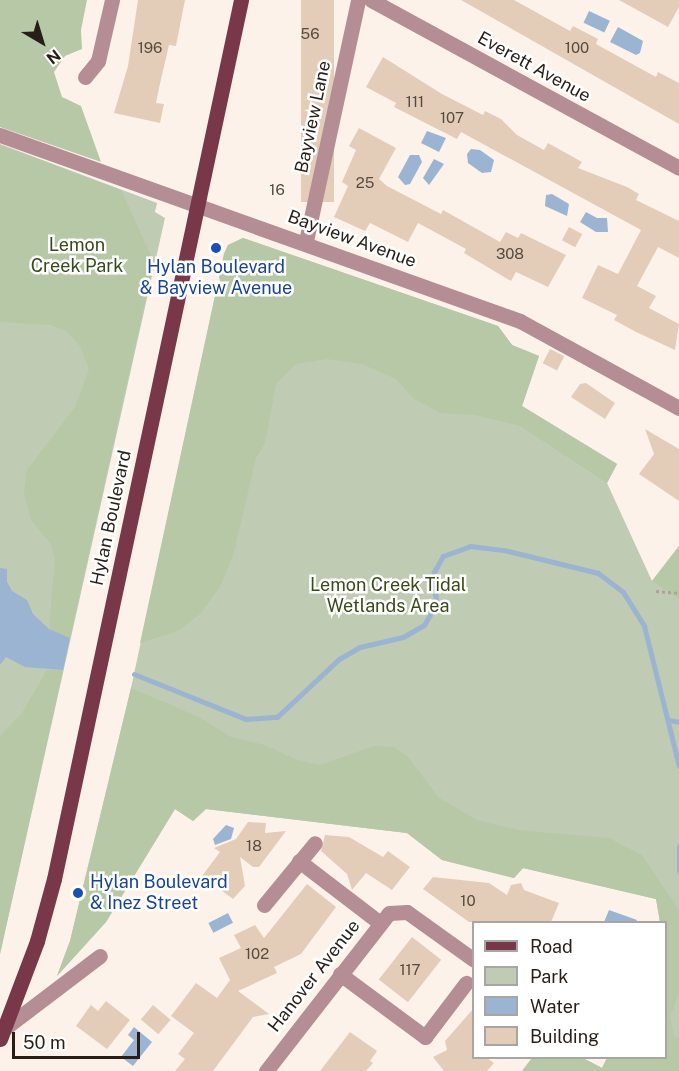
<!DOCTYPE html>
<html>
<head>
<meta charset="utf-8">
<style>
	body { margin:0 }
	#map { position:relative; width:679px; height:1071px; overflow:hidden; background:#fcf2ea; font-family:"Public Sans",sans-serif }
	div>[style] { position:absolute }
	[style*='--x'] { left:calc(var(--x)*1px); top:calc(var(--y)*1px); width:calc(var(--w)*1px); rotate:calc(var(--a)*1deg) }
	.green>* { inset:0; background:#bfcbb2 }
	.forest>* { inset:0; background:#b7c8a6 }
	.water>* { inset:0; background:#9bb4d1; transform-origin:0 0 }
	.stream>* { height:5px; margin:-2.5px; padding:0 2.5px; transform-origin:2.5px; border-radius:2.5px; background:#9bb4d1 }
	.building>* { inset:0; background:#e4cdb8; transform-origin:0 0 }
	.path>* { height:3px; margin-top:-1.5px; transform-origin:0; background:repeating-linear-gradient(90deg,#aca29b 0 3px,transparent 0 6px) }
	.minor>* { height:15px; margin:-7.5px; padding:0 7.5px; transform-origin:7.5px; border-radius:7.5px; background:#b58d95 }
	.major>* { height:15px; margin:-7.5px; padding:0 7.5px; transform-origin:7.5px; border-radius:7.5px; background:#793849 }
	.dots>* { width:16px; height:16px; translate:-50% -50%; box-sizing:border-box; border:3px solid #fff; border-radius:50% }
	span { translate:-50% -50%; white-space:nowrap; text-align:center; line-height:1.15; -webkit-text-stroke:5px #fff; paint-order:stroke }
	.number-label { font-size:15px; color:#564a3f }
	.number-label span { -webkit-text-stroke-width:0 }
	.street-label { font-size:18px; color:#271e17 }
	.park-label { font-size:18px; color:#354b18 }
	.transit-label { font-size:18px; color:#164399 }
	.left { translate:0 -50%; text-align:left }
	.legend { position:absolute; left:472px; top:921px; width:195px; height:138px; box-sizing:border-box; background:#fff; border:2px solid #a9a5a2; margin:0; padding:8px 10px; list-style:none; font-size:18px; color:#271e17 }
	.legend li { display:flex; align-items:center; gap:12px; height:30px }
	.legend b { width:30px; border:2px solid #a9a5a2 }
	.north { position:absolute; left:12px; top:12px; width:60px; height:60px; -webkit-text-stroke:4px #fff; paint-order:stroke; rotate:142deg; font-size:16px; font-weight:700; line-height:24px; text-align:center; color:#271e17 }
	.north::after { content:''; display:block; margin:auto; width:21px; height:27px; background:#271e17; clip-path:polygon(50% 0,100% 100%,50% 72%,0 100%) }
	.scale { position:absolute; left:12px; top:1032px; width:128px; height:27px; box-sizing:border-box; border:3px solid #271e17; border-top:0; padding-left:8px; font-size:18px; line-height:21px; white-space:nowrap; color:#271e17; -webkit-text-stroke:4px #fff; paint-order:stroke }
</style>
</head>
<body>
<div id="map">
	<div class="green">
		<i style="clip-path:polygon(0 144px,157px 203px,155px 212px,165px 218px,0 954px)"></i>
		<i style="clip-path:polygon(243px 238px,498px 326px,512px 345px,539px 356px,522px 406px,617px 464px,607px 483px,652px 581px,679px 546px,679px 1071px,522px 1071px,532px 1058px,583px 1058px,602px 1068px,607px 1058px,666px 1058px,666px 922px,660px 922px,656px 899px,523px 868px,514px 878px,442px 860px,407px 833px,206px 809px,193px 821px,175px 809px,106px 922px,57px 976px,70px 941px,131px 688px,224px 254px,228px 245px)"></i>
	</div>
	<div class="forest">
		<i style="clip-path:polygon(0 0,87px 0,81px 30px,82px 49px,65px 56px,54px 72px,62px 97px,81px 106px,101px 162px,0 127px)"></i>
		<i style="clip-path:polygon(0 145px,121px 190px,154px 262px,70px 638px,49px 629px,55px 561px,51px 544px,31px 520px,24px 493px,27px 470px,75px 407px,89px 370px,80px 346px,66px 331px,51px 325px,0 322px)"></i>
		<i style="clip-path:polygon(243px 238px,498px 326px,512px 345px,539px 356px,522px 406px,617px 464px,607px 483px,520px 426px,475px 415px,441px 413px,414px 399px,396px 379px,362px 364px,327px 359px,296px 364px,276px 384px,265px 443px,256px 458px,233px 556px,220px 587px,200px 614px,178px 631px,140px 643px,224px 254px,228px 245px)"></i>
		<i style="clip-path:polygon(679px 546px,679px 599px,652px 581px)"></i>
		<i style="clip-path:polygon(47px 670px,63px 670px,0 954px,0 736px,22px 713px)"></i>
		<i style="clip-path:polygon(131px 688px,199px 717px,231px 737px,265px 745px,297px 760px,320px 765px,374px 746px,394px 747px,408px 757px,439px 798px,477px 820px,518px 830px,609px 838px,642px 855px,679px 910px,679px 994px,670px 1016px,674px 1037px,679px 1038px,679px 1071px,522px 1071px,532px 1058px,583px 1058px,602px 1068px,607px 1058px,666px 1058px,666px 922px,660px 922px,656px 899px,523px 868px,514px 878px,442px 860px,407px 833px,206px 809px,193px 821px,175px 809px,106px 922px,57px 976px,70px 941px)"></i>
	</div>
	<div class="water">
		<i style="left:589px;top:11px;width:23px;height:13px;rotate:25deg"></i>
		<i style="clip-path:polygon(618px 27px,643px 41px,640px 53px,636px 55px,610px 42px)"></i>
		<i style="clip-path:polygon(427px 131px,446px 138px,439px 152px,421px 143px)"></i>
		<i style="clip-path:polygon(471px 149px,480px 150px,494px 160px,491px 172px,482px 173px,468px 163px,467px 154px)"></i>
		<i style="clip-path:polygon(410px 155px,419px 155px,422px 162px,410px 184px,405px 185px,398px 177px)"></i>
		<i style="clip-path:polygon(434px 159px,444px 164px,429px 185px,423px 178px)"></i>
		<i style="clip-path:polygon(552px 194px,569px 204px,567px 216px,545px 206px,546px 195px)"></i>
		<i style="clip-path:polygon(586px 212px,597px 218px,607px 218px,608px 232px,596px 232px,580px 222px)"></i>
		<i style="clip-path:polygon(0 568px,7px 569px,7px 582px,12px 591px,27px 600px,33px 614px,49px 629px,70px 638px,63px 670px,25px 667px,6px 657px,0 665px)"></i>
		<i style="clip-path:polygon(226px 825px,234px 828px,231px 839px,215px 845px,213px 839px)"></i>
		<i style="clip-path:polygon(609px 910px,637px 920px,636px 922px,604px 922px)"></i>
		<i style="left:228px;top:913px;width:11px;height:22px;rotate:63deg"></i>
		<i style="clip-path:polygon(134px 1027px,152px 1042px,133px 1066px,121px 1057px,134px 1040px,128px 1035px)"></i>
	</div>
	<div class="stream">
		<i style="--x:134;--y:674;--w:121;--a:21.9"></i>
		<i style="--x:246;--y:719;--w:31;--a:-4"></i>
		<i style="--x:277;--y:717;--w:85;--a:-43.1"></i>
		<i style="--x:339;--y:659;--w:24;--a:-30"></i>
		<i style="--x:360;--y:647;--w:44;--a:-13.1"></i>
		<i style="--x:403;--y:637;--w:24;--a:-30"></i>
		<i style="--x:424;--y:625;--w:24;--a:-60"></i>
		<i style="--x:436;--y:604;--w:32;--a:-94"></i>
		<i style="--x:434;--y:572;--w:18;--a:-61"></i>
		<i style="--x:443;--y:556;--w:29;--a:-20"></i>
		<i style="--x:470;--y:546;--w:34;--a:7"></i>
		<i style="--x:504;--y:550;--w:97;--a:13.7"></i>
		<i style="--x:598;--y:573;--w:31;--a:37"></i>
		<i style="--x:623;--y:592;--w:40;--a:58"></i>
		<i style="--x:644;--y:626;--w:144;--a:76"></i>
		<i style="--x:668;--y:720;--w:11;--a:10"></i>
		<i style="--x:679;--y:846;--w:25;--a:90"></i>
	</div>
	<div class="building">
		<i style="clip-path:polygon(138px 0,185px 0,176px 46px,169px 45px,159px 88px,156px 103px,164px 104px,160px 123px,114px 113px,128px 66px)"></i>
		<i style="left:301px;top:0;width:33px;height:202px"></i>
		<i style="clip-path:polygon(461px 0,514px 0,570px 31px,573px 26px,598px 39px,596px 44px,656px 77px,658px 72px,679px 83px,679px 124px)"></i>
		<i style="clip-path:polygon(619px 0,679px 0,679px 7px,668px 27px)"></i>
		<i style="clip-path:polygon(383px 57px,442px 94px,483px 115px,485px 111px,501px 119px,517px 135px,544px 150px,548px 143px,582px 162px,578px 168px,627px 187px,639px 194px,636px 200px,679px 221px,679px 258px,658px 247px,637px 286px,656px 296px,649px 308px,679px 324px,675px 350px,636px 332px,614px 320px,617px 315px,582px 298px,598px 265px,618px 274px,641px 230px,461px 132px,457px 139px,394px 107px,396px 103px,366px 87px)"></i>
		<i style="clip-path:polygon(359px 128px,396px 148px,379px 179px,387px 186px,441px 214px,443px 210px,500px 242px,506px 232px,518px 238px,521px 233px,566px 255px,548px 287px,516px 272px,511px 281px,464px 253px,466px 249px,418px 223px,408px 242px,370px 223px,365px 231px,334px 217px,348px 186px,342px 182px,356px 150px,349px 146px)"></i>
		<i style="left:569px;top:227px;width:15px;height:15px;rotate:28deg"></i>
		<i style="left:550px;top:349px;width:16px;height:16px;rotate:27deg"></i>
		<i style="clip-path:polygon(586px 383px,615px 403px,605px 419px,571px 397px,580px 384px)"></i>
		<i style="clip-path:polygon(645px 429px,679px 449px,679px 501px,639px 474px,654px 454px)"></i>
		<i style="clip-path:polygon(248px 822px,266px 823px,265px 833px,286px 831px,259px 867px,253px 867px,240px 857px,245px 886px,233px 899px,202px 876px,220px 852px,214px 848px,236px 839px)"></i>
		<i style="clip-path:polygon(325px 835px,349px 837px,383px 857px,388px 851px,410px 867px,392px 890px,366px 873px,352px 890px,347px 874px,321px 851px)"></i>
		<i style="clip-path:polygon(433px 877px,489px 883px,507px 895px,511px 885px,521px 883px,524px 890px,559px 903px,551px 922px,469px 922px,423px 889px)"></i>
		<i style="clip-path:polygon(307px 884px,336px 907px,301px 954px,274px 967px,277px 973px,238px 991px,269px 1014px,253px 1017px,213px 1071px,175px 1071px,185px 1059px,178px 1054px,194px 1033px,171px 1016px,196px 983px,217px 998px,230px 980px,219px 958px,241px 948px,234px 935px,255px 925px,264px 938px)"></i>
		<i style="left:412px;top:937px;width:37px;height:54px;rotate:38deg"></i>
		<i style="clip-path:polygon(106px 1001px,130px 1020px,107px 1049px,76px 1026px,91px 1005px,98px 1011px)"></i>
		<i style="left:153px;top:1005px;width:23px;height:19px;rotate:40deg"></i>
		<i style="clip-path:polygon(474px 1008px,474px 1058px,487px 1058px,494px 1063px,487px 1071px,444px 1071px,433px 1057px,447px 1050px,445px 1041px)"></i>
		<i style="clip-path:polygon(350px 1032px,377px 1051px,370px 1061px,373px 1063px,366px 1071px,320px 1071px)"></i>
	</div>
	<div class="path">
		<i style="--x:656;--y:591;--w:23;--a:5"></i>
	</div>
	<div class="minor">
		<i style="--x:371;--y:0;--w:351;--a:28.6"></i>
		<i style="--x:85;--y:77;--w:21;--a:-51"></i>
		<i style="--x:98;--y:61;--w:63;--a:-77.1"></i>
		<i style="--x:0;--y:135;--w:552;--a:19.68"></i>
		<i style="--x:520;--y:321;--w:181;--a:28.7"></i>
		<i style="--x:306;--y:241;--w:247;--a:-77.8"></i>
		<i style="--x:299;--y:861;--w:102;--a:37.4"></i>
		<i style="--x:264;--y:905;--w:80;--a:-50.6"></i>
		<i style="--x:340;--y:974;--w:106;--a:36.5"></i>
		<i style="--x:425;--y:1037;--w:68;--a:-52.8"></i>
		<i style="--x:5;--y:1028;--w:119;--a:-37.2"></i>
		<i style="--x:266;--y:1071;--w:200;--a:-52.1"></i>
		<i style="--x:389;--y:913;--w:18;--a:-3"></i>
		<i style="--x:407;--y:912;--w:82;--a:35.6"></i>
	</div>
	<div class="major">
		<i style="--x:0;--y:1039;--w:105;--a:-69.3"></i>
		<i style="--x:37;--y:941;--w:64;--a:-74.7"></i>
		<i style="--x:54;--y:879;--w:899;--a:-77.99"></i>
	</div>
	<div class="dots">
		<i style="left:216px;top:248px;background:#1a4fb4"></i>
		<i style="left:78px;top:893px;background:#1a4fb4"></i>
	</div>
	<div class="number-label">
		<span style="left:310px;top:34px">56</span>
		<span style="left:150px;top:48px">196</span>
		<span style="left:577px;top:48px">100</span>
		<span style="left:415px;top:102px">111</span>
		<span style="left:452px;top:118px">107</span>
		<span style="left:365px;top:183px">25</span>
		<span style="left:277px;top:190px">16</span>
		<span style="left:510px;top:254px">308</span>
		<span style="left:254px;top:846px">18</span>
		<span style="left:468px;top:901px">10</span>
		<span style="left:257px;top:954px">102</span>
		<span style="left:410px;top:970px">117</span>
	</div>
	<div class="street-label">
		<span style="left:534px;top:67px;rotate:29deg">Everett Avenue</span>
		<span style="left:313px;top:117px;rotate:-78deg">Bayview Lane</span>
		<span style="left:352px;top:239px;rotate:20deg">Bayview Avenue</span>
		<span style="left:111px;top:518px;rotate:-78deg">Hylan Boulevard</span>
		<span style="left:314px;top:976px;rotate:-52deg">Hanover Avenue</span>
	</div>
	<div class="park-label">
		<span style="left:77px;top:256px">Lemon<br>Creek Park</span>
		<span style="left:388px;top:596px">Lemon Creek Tidal<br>Wetlands Area</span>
	</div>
	<div class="transit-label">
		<span style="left:216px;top:278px">Hylan Boulevard<br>&amp; Bayview Avenue</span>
		<span class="left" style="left:90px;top:893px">Hylan Boulevard<br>&amp; Inez Street</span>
	</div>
	<ul class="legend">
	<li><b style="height:8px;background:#793849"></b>Road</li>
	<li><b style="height:16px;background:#bfcbb2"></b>Park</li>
	<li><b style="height:16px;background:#9bb4d1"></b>Water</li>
	<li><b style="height:16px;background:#e4cdb8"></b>Building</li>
	</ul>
	<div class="north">N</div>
	<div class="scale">50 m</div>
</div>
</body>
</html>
